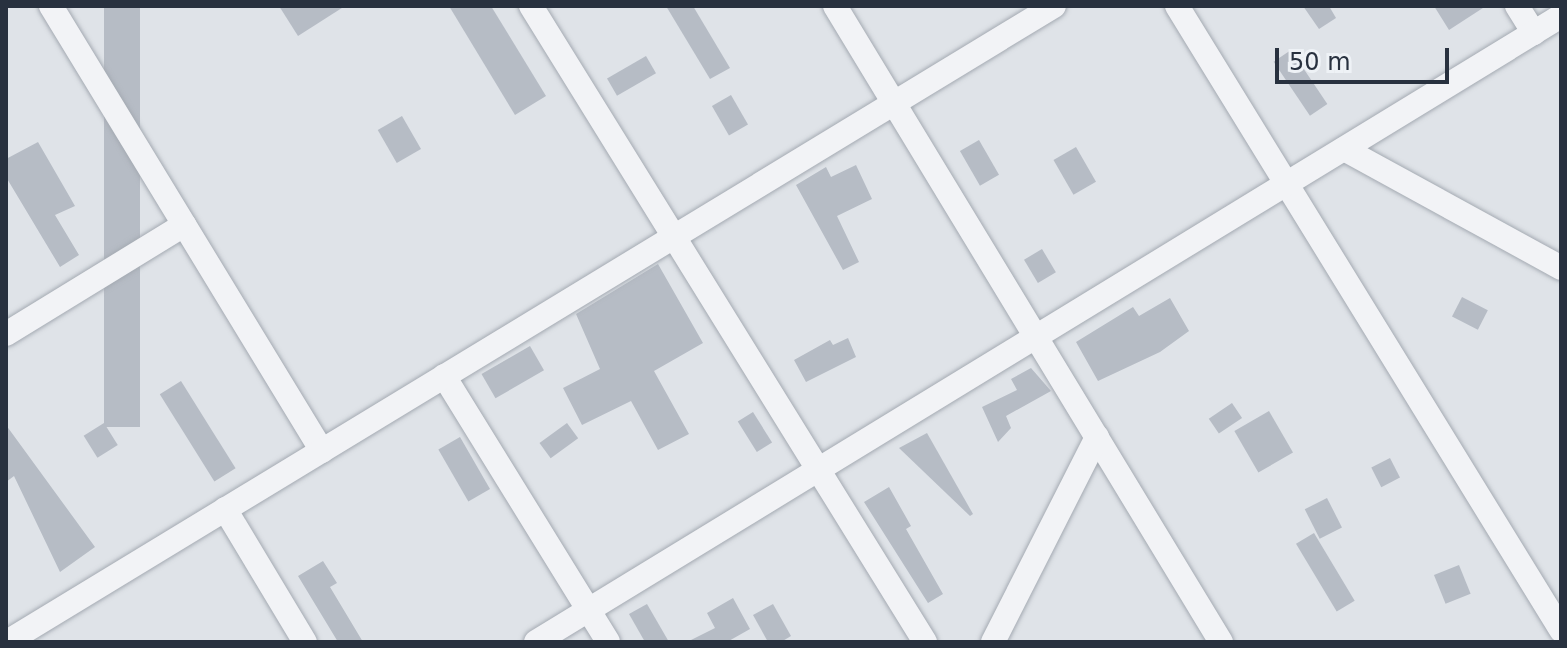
<!DOCTYPE html>
<html>
<head>
<meta charset="utf-8">
<style>
	body { margin:0 }
	#map { position:relative; width:1567px; height:648px; overflow:hidden; background:#dfe3e8; font-family:"DejaVu Sans",sans-serif }
	div>[style] { position:absolute }
	[style*='--x'] { left:calc(var(--x)*1px); top:calc(var(--y)*1px); width:calc(var(--w)*1px); rotate:calc(var(--a)*1deg) }
	.building>* { inset:0; background:#b6bcc5; transform-origin:0 0 }
	.roads { filter:drop-shadow(0 0 2px #a4aab2) drop-shadow(0 0 2px #a4aab2) }
	.minor>* { height:24px; margin:-12px; padding:0 12px; transform-origin:12px; border-radius:12px; background:#f2f3f6 }
	span { translate:-50% -50%; white-space:nowrap; text-align:center; line-height:1.15; -webkit-text-stroke:8px #eef2f6; paint-order:stroke }
	.frame { position:absolute; inset:0; border:8px solid #28313f; pointer-events:none }
	.scale { position:absolute; left:1275px; top:48px; width:174px; height:36px; box-sizing:border-box; border:4px solid #28313f; border-top:0; padding-left:10px; font-size:24px; line-height:28px; white-space:nowrap; color:#28313f; -webkit-text-stroke:6px #eef2f6; paint-order:stroke }
</style>
</head>
<body>
<div id="map">
	<div class="building">
		<i style="left:104px;top:6px;width:36px;height:421px"></i>
		<i style="clip-path:polygon(279px 6px,345px 6px,298px 36px)"></i>
		<i style="clip-path:polygon(449px 6px,491px 6px,546px 96px,515px 115px)"></i>
		<i style="clip-path:polygon(666px 6px,693px 6px,730px 68px,710px 79px)"></i>
		<i style="clip-path:polygon(1303px 6px,1329px 6px,1336px 18px,1319px 29px)"></i>
		<i style="clip-path:polygon(1434px 6px,1486px 6px,1449px 30px)"></i>
		<i style="left:1291px;top:50px;width:65px;height:21px;rotate:56deg"></i>
		<i style="left:646px;top:56px;width:20px;height:45px;rotate:60deg"></i>
		<i style="left:731px;top:95px;width:34px;height:22px;rotate:60deg"></i>
		<i style="left:402px;top:116px;width:38px;height:28px;rotate:60deg"></i>
		<i style="left:979px;top:140px;width:40px;height:22px;rotate:60deg"></i>
		<i style="clip-path:polygon(38px 142px,75px 206px,55px 215px,79px 255px,60px 267px,6px 177px,6px 159px)"></i>
		<i style="left:1076px;top:147px;width:40px;height:26px;rotate:60deg"></i>
		<i style="clip-path:polygon(856px 165px,872px 199px,837px 216px,859px 262px,843px 270px,796px 185px,826px 167px,831px 177px)"></i>
		<i style="left:1042px;top:249px;width:27px;height:21px;rotate:59deg"></i>
		<i style="clip-path:polygon(658px 264px,703px 343px,654px 371px,689px 434px,658px 450px,631px 401px,582px 425px,563px 388px,600px 369px,576px 314px)"></i>
		<i style="left:1462px;top:297px;width:29px;height:22px;rotate:27deg"></i>
		<i style="clip-path:polygon(1170px 298px,1189px 331px,1160px 352px,1098px 381px,1076px 342px,1133px 307px,1139px 316px)"></i>
		<i style="clip-path:polygon(848px 338px,856px 357px,806px 382px,794px 360px,830px 340px,833px 345px)"></i>
		<i style="left:530px;top:346px;width:28px;height:56px;rotate:60deg"></i>
		<i style="clip-path:polygon(1031px 368px,1051px 391px,1006px 416px,1011px 428px,998px 442px,982px 407px,1017px 390px,1011px 379px)"></i>
		<i style="left:181px;top:381px;width:103px;height:25px;rotate:58deg"></i>
		<i style="left:1232px;top:403px;width:18px;height:28px;rotate:56deg"></i>
		<i style="left:1269px;top:411px;width:48px;height:40px;rotate:60deg"></i>
		<i style="left:753px;top:412px;width:36px;height:18px;rotate:58deg"></i>
		<i style="left:104px;top:423px;width:26px;height:24px;rotate:58deg"></i>
		<i style="left:567px;top:423px;width:19px;height:34px;rotate:54deg"></i>
		<i style="clip-path:polygon(6px 425px,95px 547px,60px 572px,14px 476px,6px 482px)"></i>
		<i style="clip-path:polygon(927px 433px,973px 514px,970px 516px,899px 448px)"></i>
		<i style="left:460px;top:437px;width:60px;height:25px;rotate:60deg"></i>
		<i style="left:1390px;top:458px;width:22px;height:21px;rotate:63deg"></i>
		<i style="clip-path:polygon(889px 487px,911px 526px,906px 529px,943px 594px,928px 603px,864px 502px)"></i>
		<i style="left:1327px;top:498px;width:33px;height:25px;rotate:63deg"></i>
		<i style="left:1314px;top:533px;width:79px;height:21px;rotate:59deg"></i>
		<i style="clip-path:polygon(323px 561px,337px 583px,330px 587px,363px 642px,338px 642px,298px 576px)"></i>
		<i style="left:1459px;top:565px;width:31px;height:27px;rotate:68deg"></i>
		<i style="clip-path:polygon(733px 598px,750px 629px,727px 642px,687px 642px,715px 628px,707px 613px)"></i>
		<i style="clip-path:polygon(647px 604px,669px 642px,645px 642px,629px 614px)"></i>
		<i style="clip-path:polygon(773px 604px,791px 636px,781px 642px,768px 642px,753px 615px)"></i>
	</div>
	<div class="roads">
		<div class="minor">
			<i style="--x:51;--y:6;--w:521;--a:58.66"></i>
			<i style="--x:531;--y:6;--w:748;--a:58.22"></i>
			<i style="--x:835;--y:6;--w:744;--a:58.75"></i>
			<i style="--x:1177;--y:6;--w:733;--a:58.39"></i>
			<i style="--x:1517;--y:6;--w:32;--a:58"></i>
			<i style="--x:1344;--y:149;--w:247;--a:28.7"></i>
			<i style="--x:6;--y:334;--w:209;--a:-31.5"></i>
			<i style="--x:444;--y:376;--w:312;--a:58.3"></i>
			<i style="--x:225;--y:509;--w:155;--a:59"></i>
			<i style="--x:7;--y:642;--w:1225;--a:-31.28"></i>
			<i style="--x:536;--y:642;--w:1201;--a:-31.41"></i>
			<i style="--x:993;--y:642;--w:230;--a:-63.1"></i>
		</div>
	</div>
	<div class="frame"></div>
	<div class="scale">50 m</div>
</div>
</body>
</html>
